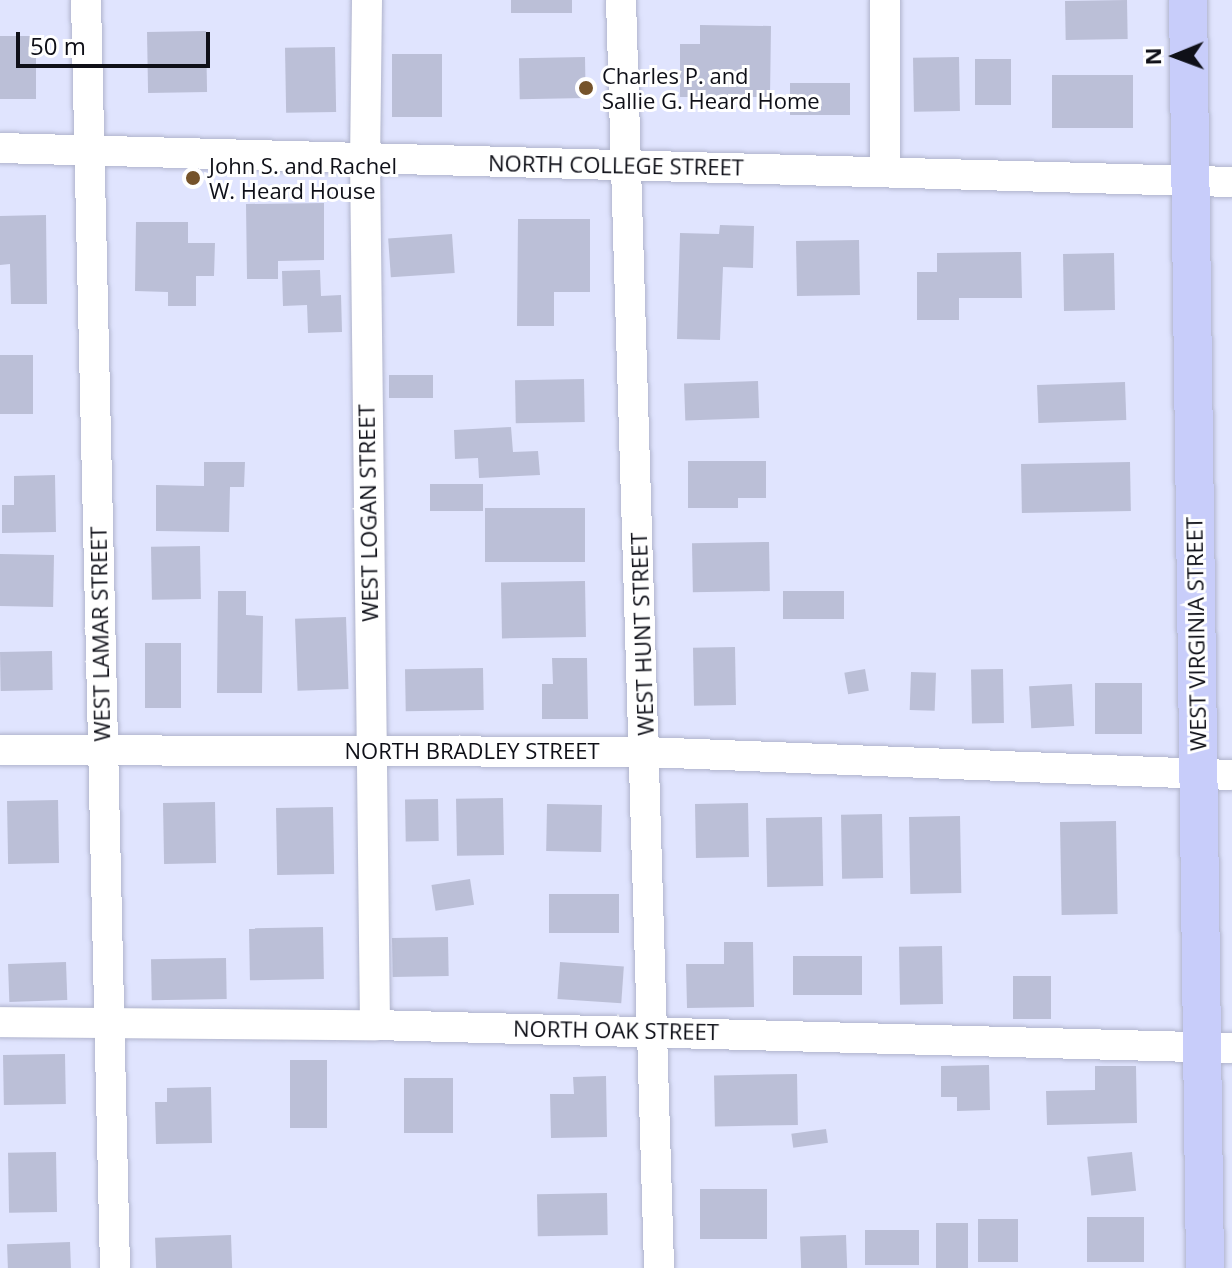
<!DOCTYPE html>
<html>
<head>
<meta charset="utf-8">
<style>
	body { margin:0 }
	#map { position:relative; width:1232px; height:1268px; overflow:hidden; background:#e0e4fe; font-family:"Open Sans",sans-serif }
	div>[style] { position:absolute }
	[style*='--x'] { left:calc(var(--x)*1px); top:calc(var(--y)*1px); width:calc(var(--w)*1px); rotate:calc(var(--a)*1deg) }
	.building>* { inset:0; background:#bbbfd7; transform-origin:0 0 }
	.roads { filter:drop-shadow(0 0 2px #afb3cb) drop-shadow(0 0 2px #afb3cb) }
	.minor>* { height:30px; margin:-15px; padding:0 15px; transform-origin:15px; border-radius:15px; background:#fff }
	.major>* { height:38px; margin:-19px; padding:0 19px; transform-origin:19px; border-radius:19px; background:#c8cdfa }
	.dots>* { width:22px; height:22px; translate:-50% -50%; box-sizing:border-box; border:4px solid #fff; border-radius:50% }
	span { translate:-50% -50%; white-space:nowrap; text-align:center; line-height:1.15; -webkit-text-stroke:6px #fff; paint-order:stroke }
	.poi-label { font-size:22px; color:#0f1018 }
	.left { translate:0 -50%; text-align:left }
	.street-label { font-size:22px; color:#0f1018 }
	.north { position:absolute; left:1136px; top:16px; width:80px; height:80px; -webkit-text-stroke:6px #fff; paint-order:stroke; rotate:269deg; font-size:22px; font-weight:700; line-height:32px; text-align:center; color:#0f1018 }
	.north::after { content:''; display:block; margin:auto; width:28px; height:36px; background:#0f1018; clip-path:polygon(50% 0,100% 100%,50% 72%,0 100%) }
	.scale { position:absolute; left:16px; top:32px; width:194px; height:36px; box-sizing:border-box; border:4px solid #0f1018; border-top:0; padding-left:10px; font-size:24px; line-height:28px; white-space:nowrap; color:#0f1018; -webkit-text-stroke:6px #fff; paint-order:stroke }
</style>
</head>
<body>
<div id="map">
	<div class="building">
		<i style="left:511px;top:0;width:61px;height:13px"></i>
		<i style="left:1127px;top:0;width:39px;height:62px;rotate:89deg"></i>
		<i style="clip-path:polygon(700px 25px,771px 26px,770px 97px,680px 97px,680px 44px,700px 44px)"></i>
		<i style="left:206px;top:31px;width:61px;height:59px;rotate:89deg"></i>
		<i style="left:0;top:36px;width:36px;height:63px"></i>
		<i style="left:335px;top:47px;width:65px;height:50px;rotate:89deg"></i>
		<i style="left:392px;top:54px;width:50px;height:63px"></i>
		<i style="left:585px;top:57px;width:41px;height:66px;rotate:89deg"></i>
		<i style="left:959px;top:57px;width:54px;height:46px;rotate:89deg"></i>
		<i style="left:1011px;top:59px;width:46px;height:36px;rotate:90deg"></i>
		<i style="left:1052px;top:75px;width:81px;height:53px"></i>
		<i style="left:850px;top:83px;width:32px;height:60px;rotate:90deg"></i>
		<i style="clip-path:polygon(324px 203px,324px 260px,278px 261px,278px 279px,247px 279px,246px 204px)"></i>
		<i style="clip-path:polygon(46px 215px,47px 304px,11px 304px,10px 264px,0 265px,0 216px)"></i>
		<i style="clip-path:polygon(518px 219px,590px 219px,590px 292px,554px 292px,554px 326px,517px 326px)"></i>
		<i style="clip-path:polygon(136px 222px,188px 222px,188px 243px,215px 243px,214px 276px,196px 276px,196px 306px,168px 306px,168px 292px,135px 291px)"></i>
		<i style="clip-path:polygon(720px 225px,754px 226px,753px 268px,723px 267px,720px 340px,677px 339px,680px 233px,719px 234px)"></i>
		<i style="left:452px;top:234px;width:39px;height:64px;rotate:86deg"></i>
		<i style="left:859px;top:240px;width:55px;height:63px;rotate:89deg"></i>
		<i style="clip-path:polygon(1021px 252px,1022px 298px,959px 298px,959px 320px,917px 320px,917px 272px,937px 272px,937px 253px)"></i>
		<i style="left:1114px;top:253px;width:57px;height:51px;rotate:89deg"></i>
		<i style="clip-path:polygon(320px 270px,321px 296px,341px 295px,342px 332px,308px 333px,307px 305px,283px 306px,282px 271px)"></i>
		<i style="left:0;top:355px;width:33px;height:59px"></i>
		<i style="left:389px;top:375px;width:44px;height:23px"></i>
		<i style="left:584px;top:379px;width:43px;height:69px;rotate:89deg"></i>
		<i style="left:758px;top:381px;width:37px;height:74px;rotate:88deg"></i>
		<i style="left:1125px;top:382px;width:38px;height:88px;rotate:88deg"></i>
		<i style="clip-path:polygon(511px 427px,513px 452px,538px 451px,540px 475px,479px 478px,478px 458px,455px 459px,454px 430px)"></i>
		<i style="clip-path:polygon(688px 461px,766px 461px,766px 498px,738px 498px,738px 508px,688px 508px)"></i>
		<i style="clip-path:polygon(204px 462px,245px 462px,244px 487px,230px 487px,229px 532px,156px 531px,156px 485px,204px 486px)"></i>
		<i style="left:1130px;top:462px;width:49px;height:109px;rotate:89deg"></i>
		<i style="clip-path:polygon(55px 475px,56px 532px,2px 533px,2px 505px,14px 505px,14px 476px)"></i>
		<i style="left:483px;top:484px;width:27px;height:53px;rotate:90deg"></i>
		<i style="left:585px;top:508px;width:54px;height:100px;rotate:90deg"></i>
		<i style="left:769px;top:542px;width:49px;height:77px;rotate:89deg"></i>
		<i style="left:200px;top:546px;width:53px;height:49px;rotate:89deg"></i>
		<i style="left:0;top:554px;width:54px;height:52px;rotate:1deg"></i>
		<i style="left:585px;top:581px;width:56px;height:84px;rotate:89deg"></i>
		<i style="clip-path:polygon(218px 591px,246px 591px,246px 615px,263px 616px,262px 693px,217px 693px)"></i>
		<i style="left:844px;top:591px;width:28px;height:61px;rotate:90deg"></i>
		<i style="left:346px;top:617px;width:72px;height:51px;rotate:88deg"></i>
		<i style="left:145px;top:643px;width:36px;height:65px"></i>
		<i style="left:735px;top:647px;width:58px;height:42px;rotate:89deg"></i>
		<i style="left:52px;top:651px;width:39px;height:52px;rotate:89deg"></i>
		<i style="clip-path:polygon(552px 658px,587px 658px,588px 719px,542px 719px,542px 684px,553px 684px)"></i>
		<i style="left:483px;top:668px;width:42px;height:78px;rotate:89deg"></i>
		<i style="left:865px;top:669px;width:22px;height:21px;rotate:80deg"></i>
		<i style="left:1003px;top:669px;width:54px;height:32px;rotate:89deg"></i>
		<i style="left:911px;top:672px;width:25px;height:38px;rotate:2deg"></i>
		<i style="left:1095px;top:683px;width:47px;height:51px"></i>
		<i style="left:1072px;top:684px;width:42px;height:43px;rotate:87deg"></i>
		<i style="left:503px;top:798px;width:57px;height:47px;rotate:89deg"></i>
		<i style="left:438px;top:799px;width:42px;height:33px;rotate:89deg"></i>
		<i style="left:58px;top:800px;width:63px;height:51px;rotate:89deg"></i>
		<i style="left:215px;top:802px;width:61px;height:52px;rotate:89deg"></i>
		<i style="left:748px;top:803px;width:54px;height:53px;rotate:89deg"></i>
		<i style="left:547px;top:804px;width:55px;height:47px;rotate:1deg"></i>
		<i style="left:333px;top:807px;width:67px;height:57px;rotate:89deg"></i>
		<i style="left:882px;top:814px;width:64px;height:41px;rotate:89deg"></i>
		<i style="left:960px;top:816px;width:77px;height:51px;rotate:89deg"></i>
		<i style="left:822px;top:817px;width:69px;height:56px;rotate:89deg"></i>
		<i style="left:1116px;top:821px;width:93px;height:56px;rotate:89deg"></i>
		<i style="left:470px;top:879px;width:26px;height:39px;rotate:81deg"></i>
		<i style="left:619px;top:894px;width:39px;height:70px;rotate:90deg"></i>
		<i style="left:323px;top:927px;width:52px;height:74px;rotate:89deg"></i>
		<i style="left:448px;top:937px;width:39px;height:56px;rotate:89deg"></i>
		<i style="clip-path:polygon(724px 942px,753px 942px,754px 1007px,687px 1008px,686px 964px,724px 964px)"></i>
		<i style="left:942px;top:946px;width:58px;height:43px;rotate:89deg"></i>
		<i style="left:862px;top:956px;width:39px;height:69px;rotate:90deg"></i>
		<i style="left:226px;top:958px;width:41px;height:75px;rotate:89deg"></i>
		<i style="left:66px;top:962px;width:38px;height:58px;rotate:88deg"></i>
		<i style="left:560px;top:962px;width:64px;height:37px;rotate:4deg"></i>
		<i style="left:1051px;top:976px;width:43px;height:38px;rotate:90deg"></i>
		<i style="left:65px;top:1054px;width:50px;height:62px;rotate:89deg"></i>
		<i style="left:290px;top:1060px;width:37px;height:68px"></i>
		<i style="clip-path:polygon(989px 1065px,990px 1110px,957px 1111px,957px 1097px,941px 1097px,941px 1066px)"></i>
		<i style="clip-path:polygon(1095px 1066px,1136px 1066px,1137px 1123px,1047px 1125px,1046px 1091px,1095px 1090px)"></i>
		<i style="left:797px;top:1074px;width:51px;height:83px;rotate:89deg"></i>
		<i style="clip-path:polygon(606px 1076px,607px 1137px,551px 1138px,550px 1094px,574px 1094px,573px 1077px)"></i>
		<i style="left:404px;top:1078px;width:49px;height:55px"></i>
		<i style="clip-path:polygon(211px 1087px,212px 1143px,156px 1144px,155px 1102px,167px 1102px,167px 1088px)"></i>
		<i style="left:826px;top:1129px;width:14px;height:35px;rotate:82deg"></i>
		<i style="left:56px;top:1152px;width:60px;height:48px;rotate:89deg"></i>
		<i style="left:1132px;top:1152px;width:39px;height:45px;rotate:84deg"></i>
		<i style="left:767px;top:1189px;width:50px;height:67px;rotate:90deg"></i>
		<i style="left:607px;top:1193px;width:42px;height:70px;rotate:89deg"></i>
		<i style="left:1144px;top:1217px;width:45px;height:57px;rotate:90deg"></i>
		<i style="left:978px;top:1219px;width:40px;height:43px"></i>
		<i style="left:936px;top:1223px;width:32px;height:45px"></i>
		<i style="left:919px;top:1230px;width:35px;height:54px;rotate:90deg"></i>
		<i style="left:231px;top:1235px;width:33px;height:76px;rotate:88deg"></i>
		<i style="left:846px;top:1235px;width:33px;height:46px;rotate:88deg"></i>
		<i style="left:70px;top:1242px;width:26px;height:63px;rotate:88deg"></i>
	</div>
	<div class="roads">
		<div class="minor">
			<i style="--x:86;--y:0;--w:1268;--a:88.69"></i>
			<i style="--x:367;--y:0;--w:158;--a:90.7"></i>
			<i style="--x:365;--y:158;--w:867;--a:89.34"></i>
			<i style="--x:621;--y:0;--w:1269;--a:88.28"></i>
			<i style="--x:885;--y:0;--w:171;--a:90"></i>
			<i style="--x:0;--y:148;--w:1232;--a:1.58"></i>
			<i style="--x:0;--y:750;--w:646;--a:0.18"></i>
			<i style="--x:646;--y:752;--w:586;--a:2.25"></i>
			<i style="--x:0;--y:1022;--w:375;--a:0.5"></i>
			<i style="--x:375;--y:1025;--w:857;--a:1.54"></i>
		</div>
		<div class="major">
			<i style="--x:1188;--y:0;--w:1268;--a:89.23"></i>
		</div>
	</div>
	<div class="dots">
		<i style="left:586px;top:88px;background:#75532b"></i>
		<i style="left:193px;top:178px;background:#75532b"></i>
	</div>
	<div class="poi-label">
		<span class="left" style="left:602px;top:88px">Charles P. and<br>Sallie G. Heard Home</span>
		<span class="left" style="left:209px;top:178px">John S. and Rachel<br>W. Heard House</span>
	</div>
	<div class="street-label">
		<span style="left:616px;top:165px;rotate:1deg">NORTH COLLEGE STREET</span>
		<span style="left:368px;top:513px;rotate:-91deg">WEST LOGAN STREET</span>
		<span style="left:100px;top:634px;rotate:-91deg">WEST LAMAR STREET</span>
		<span style="left:642px;top:634px;rotate:-92deg">WEST HUNT STREET</span>
		<span style="left:1196px;top:634px;rotate:-91deg">WEST VIRGINIA STREET</span>
		<span style="left:472px;top:751px">NORTH BRADLEY STREET</span>
		<span style="left:616px;top:1030px;rotate:1deg">NORTH OAK STREET</span>
	</div>
	<div class="north">N</div>
	<div class="scale">50 m</div>
</div>
</body>
</html>
